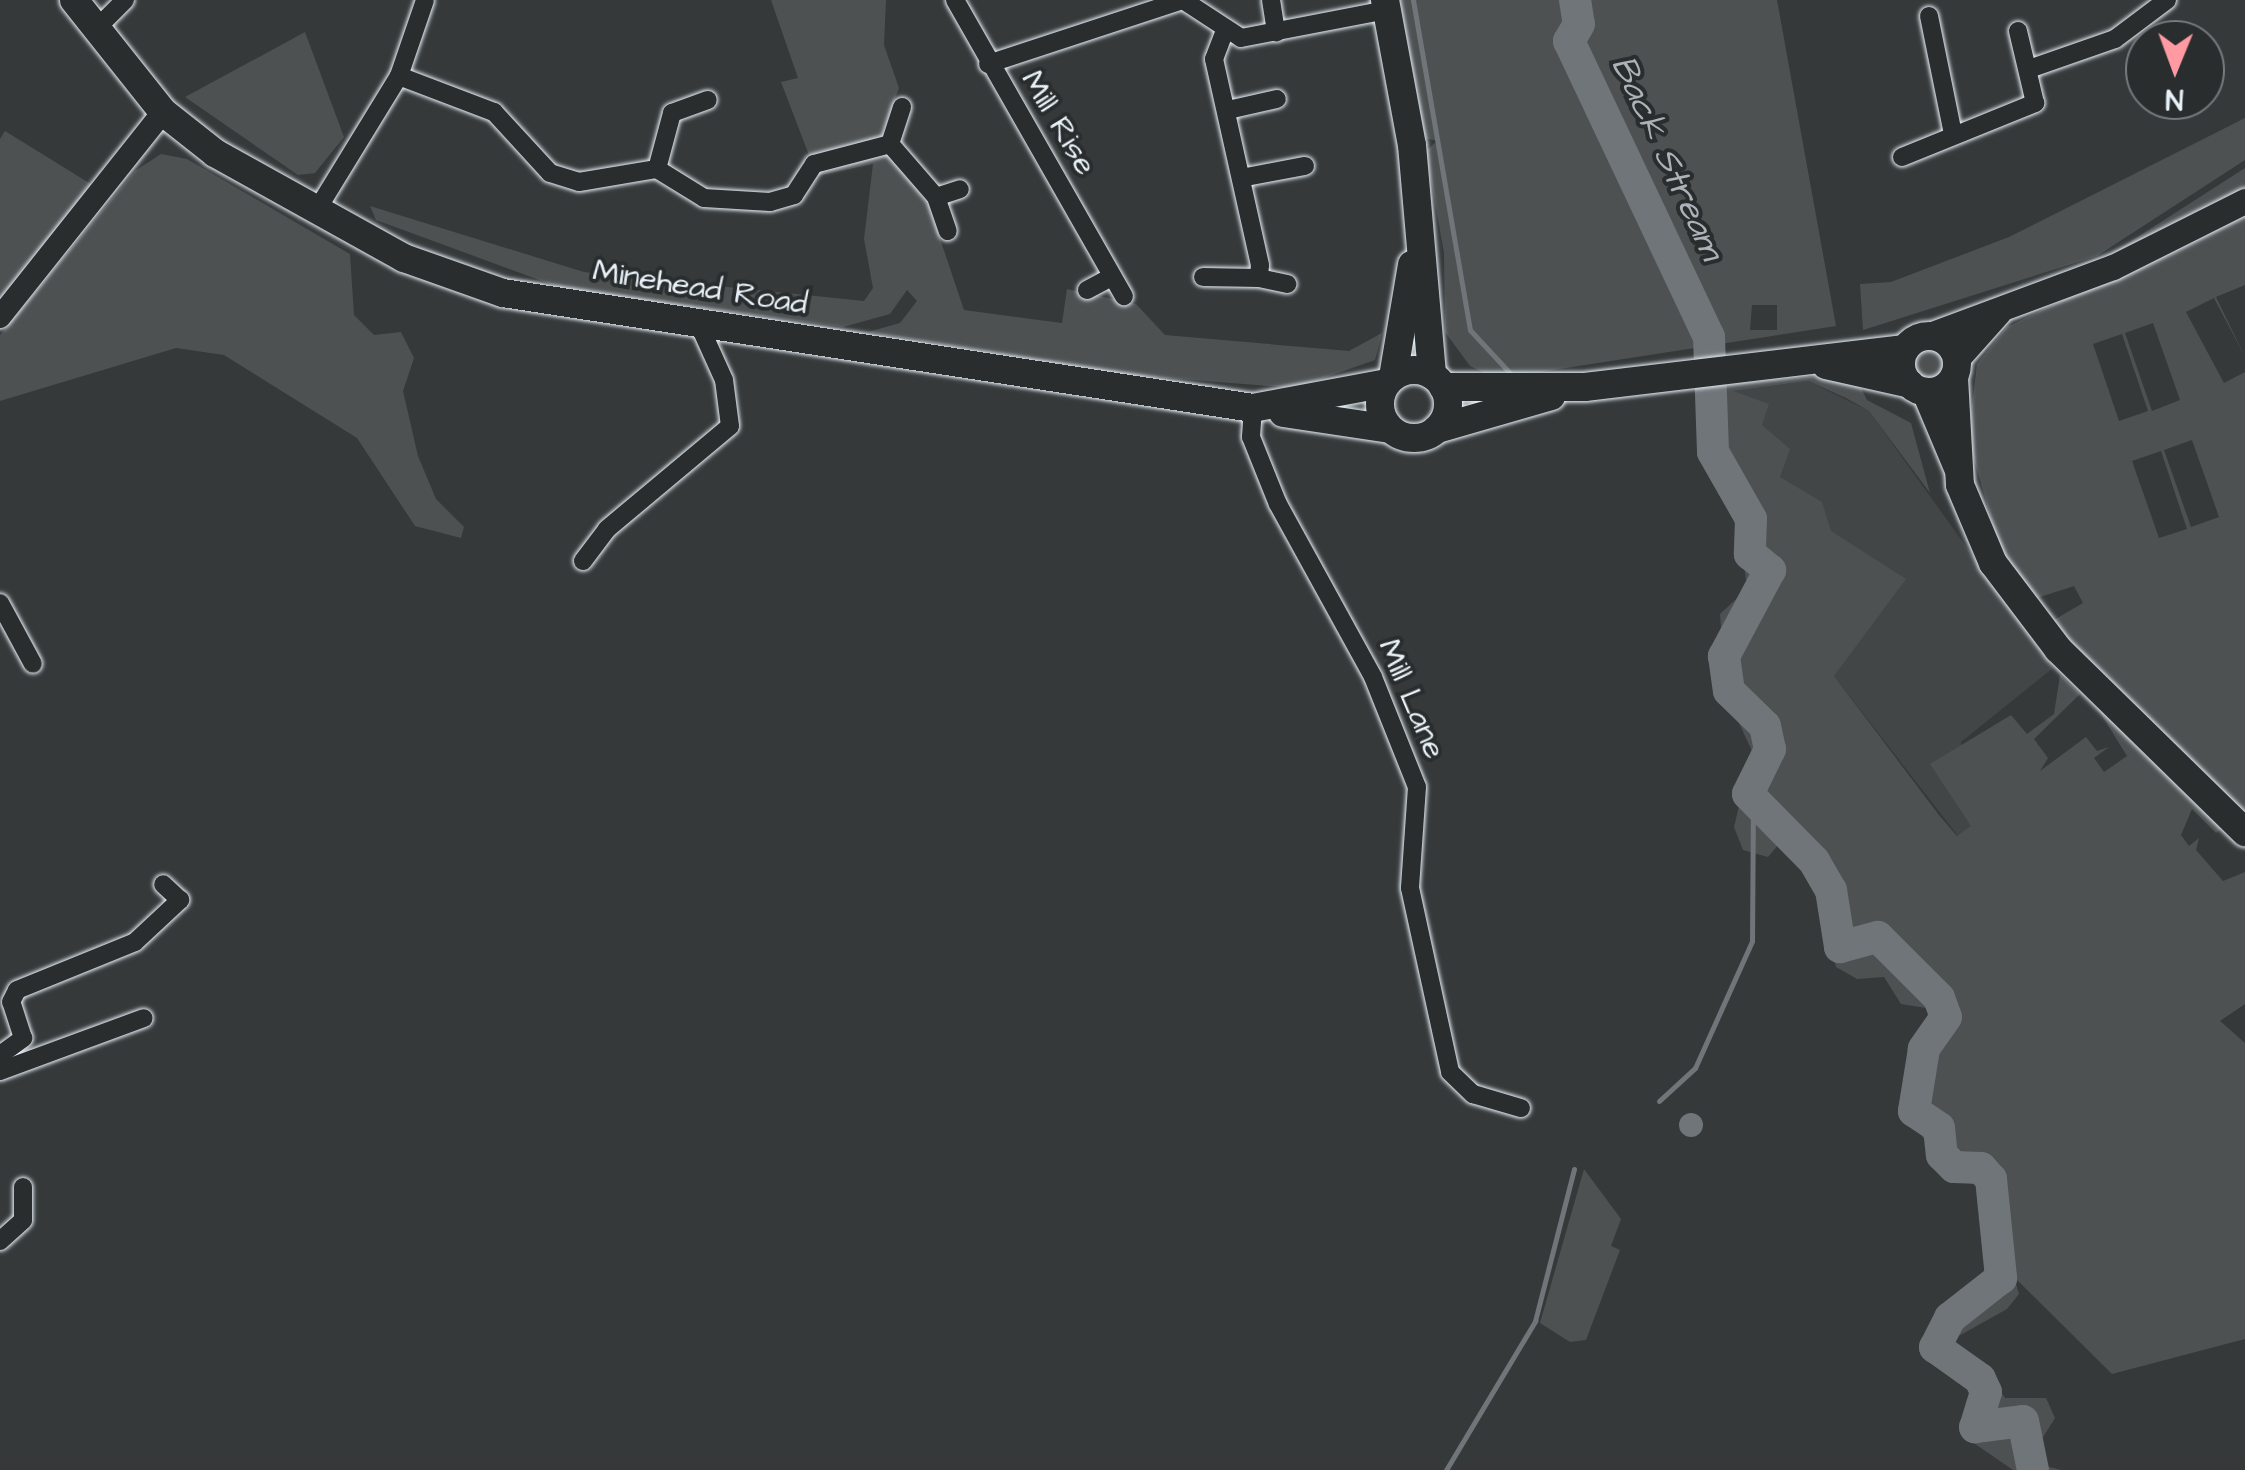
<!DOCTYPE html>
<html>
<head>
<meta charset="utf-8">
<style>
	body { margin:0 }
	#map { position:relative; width:2245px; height:1470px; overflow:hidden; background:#35393a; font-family:"Architects Daughter",sans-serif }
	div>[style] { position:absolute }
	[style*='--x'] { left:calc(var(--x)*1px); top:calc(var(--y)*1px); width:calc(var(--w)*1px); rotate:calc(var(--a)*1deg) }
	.built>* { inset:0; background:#424647 }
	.green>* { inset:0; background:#4d5152 }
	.round { border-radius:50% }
	.water>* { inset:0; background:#707579 }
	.stream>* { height:5px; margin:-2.5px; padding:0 2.5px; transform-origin:2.5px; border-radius:2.5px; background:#707579 }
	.river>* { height:32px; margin:-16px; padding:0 16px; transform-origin:16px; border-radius:16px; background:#707579 }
	.roads { filter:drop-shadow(0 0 2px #e8f1f8) drop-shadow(0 0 2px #e8f1f8) }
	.minor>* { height:18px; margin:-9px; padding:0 9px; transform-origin:9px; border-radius:9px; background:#2a2d2e }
	.tertiary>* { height:22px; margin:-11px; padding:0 11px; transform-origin:11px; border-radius:11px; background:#2a2d2e }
	.secondary>* { height:25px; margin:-12.5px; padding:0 12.5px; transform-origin:12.5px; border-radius:12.5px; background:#2a2d2e }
	.primary>* { height:28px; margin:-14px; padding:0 14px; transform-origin:14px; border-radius:14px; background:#2a2d2e }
	.primary>.ring { margin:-14px; padding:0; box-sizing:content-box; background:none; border:28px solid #2a2d2e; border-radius:50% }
	span { translate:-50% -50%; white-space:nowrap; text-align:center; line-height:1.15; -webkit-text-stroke:8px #2a2d2e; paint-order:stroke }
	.street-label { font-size:32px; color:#e8f1f8 }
	.water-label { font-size:35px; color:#acb3b8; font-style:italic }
	.north { position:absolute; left:2125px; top:20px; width:100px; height:100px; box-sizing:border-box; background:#2a2d2e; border:2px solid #767b7f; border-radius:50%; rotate:181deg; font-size:28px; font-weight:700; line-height:40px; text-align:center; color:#e8f1f8 }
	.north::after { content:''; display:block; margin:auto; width:35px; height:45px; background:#ff9aa2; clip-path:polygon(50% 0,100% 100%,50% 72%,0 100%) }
</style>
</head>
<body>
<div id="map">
	<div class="built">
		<i style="clip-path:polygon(1808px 381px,1869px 411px,2053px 668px,1961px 742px,1972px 826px,1958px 836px,1834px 676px,1731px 391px)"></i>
	</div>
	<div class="green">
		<i style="clip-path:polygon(771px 0,886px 0,884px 45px,899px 88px,880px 140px,929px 206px,964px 310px,1062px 323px,1067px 289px,1136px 304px,1165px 335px,1349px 351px,1382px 333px,1375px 360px,1295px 388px,1130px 375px,868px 332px,900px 323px,917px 301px,907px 290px,890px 314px,843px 327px,564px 289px,376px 220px,370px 206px,584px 272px,864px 301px,873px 288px,864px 239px,873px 164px,817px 176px,781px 82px,798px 78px)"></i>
		<i style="clip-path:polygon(evenodd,1400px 0,1777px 0,1836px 326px,1540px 372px,1489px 375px,1470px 366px,1445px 332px,1444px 253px,1426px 151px,1437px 141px,1425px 138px,1400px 0,1752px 305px,1777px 305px,1777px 330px,1750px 330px,1752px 305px)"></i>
		<i style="clip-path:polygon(305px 32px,344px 137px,315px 173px,298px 175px,185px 97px)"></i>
		<i style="clip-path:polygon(2245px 118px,2245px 160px,2097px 256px,1863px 330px,1860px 284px,1891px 282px,2009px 237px)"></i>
		<i style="clip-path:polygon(5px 131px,94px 186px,0 308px,0 139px)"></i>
		<i style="clip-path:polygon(161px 154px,187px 159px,350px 254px,354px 315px,374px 335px,401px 332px,414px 358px,403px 391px,418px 456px,436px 499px,464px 527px,461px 538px,415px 526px,357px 438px,224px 355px,176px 348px,0 401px,0 335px,135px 171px)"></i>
		<i style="clip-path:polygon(2245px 168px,2245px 190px,2108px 256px)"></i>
		<i style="clip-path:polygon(evenodd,2245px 213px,2245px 285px,2216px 297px,2245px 357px,2214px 298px,2186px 312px,2224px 383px,2245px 372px,2245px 817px,2047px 624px,2083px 603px,2074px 586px,2034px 599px,2004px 562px,1968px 439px,1977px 364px,2007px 327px,2245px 213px,2153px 323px,2180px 400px,2152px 411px,2125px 333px,2153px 323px,2245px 213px,2122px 334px,2148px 411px,2119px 421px,2093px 344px,2122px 334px,2245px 213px,2192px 440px,2219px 517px,2191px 527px,2164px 450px,2192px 440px,2245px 213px,2161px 451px,2187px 529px,2159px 538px,2132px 461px,2161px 451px)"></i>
		<i class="round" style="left:1913px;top:348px;width:32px;height:32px"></i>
		<i style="clip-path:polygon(1820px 376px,1859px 384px,1867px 400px,1911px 423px,1930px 493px,1869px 411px,1846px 398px,1808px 381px,1733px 391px,1769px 404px,1762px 425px,1790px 449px,1780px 477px,1822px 502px,1831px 531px,1906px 579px,1834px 676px,1939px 815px,1957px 836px,1971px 826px,1930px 764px,2011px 715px,2027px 734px,2054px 714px,2060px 675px,2080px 694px,2034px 739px,2048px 758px,2040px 771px,2086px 737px,2097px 751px,2109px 747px,2094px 758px,2104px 772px,2127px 756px,2096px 706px,2154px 748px,2226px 825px,2216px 833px,2192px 809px,2181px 835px,2189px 846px,2199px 838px,2196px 850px,2223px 881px,2245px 872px,2245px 1004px,2220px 1021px,2245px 1043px,2245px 1339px,2112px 1374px,2014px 1277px,2019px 1294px,2007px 1309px,1948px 1342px,1961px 1360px,1980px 1360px,2005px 1398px,2046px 1398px,2055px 1418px,2037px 1447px,2042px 1465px,2061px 1470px,2013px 1470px,1968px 1439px,1972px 1390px,1934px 1358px,1929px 1334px,1938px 1318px,1992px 1278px,1985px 1191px,1940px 1165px,1902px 1103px,1932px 1009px,1901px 1004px,1884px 977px,1857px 979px,1836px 967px,1816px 887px,1779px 844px,1768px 857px,1743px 850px,1734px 827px,1752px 751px,1726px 695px,1720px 614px,1747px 589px,1738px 515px,1715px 477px,1699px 399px,1730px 384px)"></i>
		<i style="clip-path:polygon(1584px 1169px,1621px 1219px,1611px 1246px,1620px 1250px,1586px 1340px,1570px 1342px,1540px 1323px)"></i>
	</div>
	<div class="water">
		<i class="round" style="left:1679px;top:1113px;width:24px;height:24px"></i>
	</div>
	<div class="stream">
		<i style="--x:1413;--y:0;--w:335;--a:80.2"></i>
		<i style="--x:1470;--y:330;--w:59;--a:47.1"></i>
		<i style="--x:1659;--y:1101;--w:49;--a:-42.5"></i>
		<i style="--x:1695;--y:1068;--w:139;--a:-65.8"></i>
		<i style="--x:1752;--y:941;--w:136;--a:-89.6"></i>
		<i style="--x:1446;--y:1470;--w:174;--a:-59.1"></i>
		<i style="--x:1535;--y:1321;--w:157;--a:-75.6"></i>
	</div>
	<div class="river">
		<i style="--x:1575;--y:0;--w:24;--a:81"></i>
		<i style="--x:1579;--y:24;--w:20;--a:120"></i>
		<i style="--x:1569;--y:41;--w:327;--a:64.7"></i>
		<i style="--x:1709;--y:337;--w:115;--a:88"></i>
		<i style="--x:1713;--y:452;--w:77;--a:60.4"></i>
		<i style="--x:1751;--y:519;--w:35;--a:92"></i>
		<i style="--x:1750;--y:554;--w:26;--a:39"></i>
		<i style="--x:1770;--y:570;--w:98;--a:118.1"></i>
		<i style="--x:1724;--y:656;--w:35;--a:82"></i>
		<i style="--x:1729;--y:691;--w:50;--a:44.2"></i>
		<i style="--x:1765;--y:726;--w:24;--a:78"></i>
		<i style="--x:1770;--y:749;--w:50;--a:116.1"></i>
		<i style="--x:1748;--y:794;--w:94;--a:45.4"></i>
		<i style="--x:1814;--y:861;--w:34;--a:60"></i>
		<i style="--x:1831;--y:890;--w:58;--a:81"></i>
		<i style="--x:1840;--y:947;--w:39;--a:-15"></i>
		<i style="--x:1878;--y:937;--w:86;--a:45"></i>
		<i style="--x:1939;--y:998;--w:20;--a:70"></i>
		<i style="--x:1946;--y:1017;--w:39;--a:125"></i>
		<i style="--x:1924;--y:1049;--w:63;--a:99.2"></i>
		<i style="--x:1914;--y:1111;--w:30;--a:34"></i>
		<i style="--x:1939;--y:1128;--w:27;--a:84"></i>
		<i style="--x:1942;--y:1155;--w:17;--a:45"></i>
		<i style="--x:1954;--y:1167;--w:27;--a:2"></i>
		<i style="--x:1981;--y:1168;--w:15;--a:48"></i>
		<i style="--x:1991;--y:1179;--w:100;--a:84.2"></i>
		<i style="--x:2001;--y:1278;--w:65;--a:141.9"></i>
		<i style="--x:1950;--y:1318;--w:33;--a:117"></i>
		<i style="--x:1935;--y:1347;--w:55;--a:35.4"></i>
		<i style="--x:1980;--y:1379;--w:14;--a:65"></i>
		<i style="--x:1986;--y:1392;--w:37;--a:107"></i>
		<i style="--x:1975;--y:1427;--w:48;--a:-7.1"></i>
		<i style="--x:2023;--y:1421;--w:50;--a:78.5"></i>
	</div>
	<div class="roads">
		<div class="minor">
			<i style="--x:955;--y:0;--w:341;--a:60.3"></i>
			<i style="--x:1183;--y:0;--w:69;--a:33.2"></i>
			<i style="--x:1241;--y:38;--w:149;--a:-10.9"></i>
			<i style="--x:1271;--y:0;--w:33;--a:81"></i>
			<i style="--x:1929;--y:16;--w:120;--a:78.5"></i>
			<i style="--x:101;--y:24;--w:34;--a:-45"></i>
			<i style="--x:988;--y:64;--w:205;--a:-18.2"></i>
			<i style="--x:2029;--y:69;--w:91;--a:-19.2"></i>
			<i style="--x:2115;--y:39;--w:65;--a:-36.9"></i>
			<i style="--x:399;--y:76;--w:102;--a:20.8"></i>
			<i style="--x:494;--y:112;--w:83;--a:47.4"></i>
			<i style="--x:550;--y:173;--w:30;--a:17"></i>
			<i style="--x:579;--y:182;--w:79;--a:-9.5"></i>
			<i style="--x:657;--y:169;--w:55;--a:31.7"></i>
			<i style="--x:704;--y:198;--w:66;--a:3.5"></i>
			<i style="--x:770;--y:202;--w:25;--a:-16"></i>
			<i style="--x:794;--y:195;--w:37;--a:-57"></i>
			<i style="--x:814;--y:164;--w:79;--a:-14.7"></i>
			<i style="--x:890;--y:144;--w:70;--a:49"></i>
			<i style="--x:936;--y:197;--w:36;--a:71"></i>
			<i style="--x:1228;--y:110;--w:50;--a:-12.7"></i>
			<i style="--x:890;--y:144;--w:39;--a:-72"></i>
			<i style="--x:1902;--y:157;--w:144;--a:-22.1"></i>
			<i style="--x:2035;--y:103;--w:74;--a:-103.3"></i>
			<i style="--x:657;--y:169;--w:58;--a:-75"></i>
			<i style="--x:672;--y:113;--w:38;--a:-20"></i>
			<i style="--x:1246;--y:177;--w:60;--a:-10.6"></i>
			<i style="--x:936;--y:197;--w:25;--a:-18"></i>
			<i style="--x:315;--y:213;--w:161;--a:-58.5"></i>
			<i style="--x:399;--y:76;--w:80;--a:-71.1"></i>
			<i style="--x:1203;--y:277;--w:56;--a:1"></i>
			<i style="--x:1259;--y:278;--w:13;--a:-86"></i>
			<i style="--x:1260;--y:265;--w:211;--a:-102.6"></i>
			<i style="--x:1214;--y:59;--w:28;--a:-69"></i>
			<i style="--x:1259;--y:278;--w:29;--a:12"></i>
			<i style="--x:1087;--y:290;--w:26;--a:-28"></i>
			<i style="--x:1253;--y:408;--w:29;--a:94"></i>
			<i style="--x:1251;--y:437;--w:72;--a:68.1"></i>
			<i style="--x:1278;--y:504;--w:197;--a:61.2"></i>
			<i style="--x:1373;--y:677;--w:118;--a:68.2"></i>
			<i style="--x:1417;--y:787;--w:101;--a:94"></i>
			<i style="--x:1410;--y:888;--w:188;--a:77.7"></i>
			<i style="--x:1450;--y:1072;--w:32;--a:44"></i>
			<i style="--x:1473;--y:1094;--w:50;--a:16.3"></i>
			<i style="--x:583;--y:561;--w:40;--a:-53"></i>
			<i style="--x:607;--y:529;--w:160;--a:-39.9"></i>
			<i style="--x:730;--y:426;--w:46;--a:-97.4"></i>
			<i style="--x:724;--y:380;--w:68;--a:-114.3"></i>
			<i style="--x:0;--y:603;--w:69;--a:61.6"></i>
			<i style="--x:0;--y:1055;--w:29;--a:-36"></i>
			<i style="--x:23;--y:1038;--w:38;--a:-108"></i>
			<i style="--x:11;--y:1002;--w:13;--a:-63"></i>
			<i style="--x:17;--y:990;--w:127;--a:-22.1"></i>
			<i style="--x:135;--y:942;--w:62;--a:-43"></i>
			<i style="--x:180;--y:900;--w:23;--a:-137"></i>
			<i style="--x:0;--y:1071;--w:153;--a:-20.2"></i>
			<i style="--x:0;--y:1241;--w:31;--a:-42"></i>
			<i style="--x:23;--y:1220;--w:33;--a:-90"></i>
		</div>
		<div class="tertiary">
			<i style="--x:0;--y:317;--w:262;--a:-51.5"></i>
		</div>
		<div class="secondary">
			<i style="--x:1927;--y:336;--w:198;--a:-20.4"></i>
			<i style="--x:2113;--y:267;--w:148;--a:-26.6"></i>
			<i style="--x:1957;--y:359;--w:62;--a:-48.3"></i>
		</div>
		<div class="primary">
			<i style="--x:74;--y:0;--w:143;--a:51.5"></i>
			<i style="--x:163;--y:112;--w:66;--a:38.3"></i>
			<i style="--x:215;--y:153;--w:216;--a:29.1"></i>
			<i style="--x:404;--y:258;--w:105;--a:19.5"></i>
			<i style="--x:503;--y:293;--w:759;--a:8.72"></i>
			<i style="--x:1253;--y:408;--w:136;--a:-10.6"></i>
			<i style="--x:1385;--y:0;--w:147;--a:79.5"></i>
			<i style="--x:1412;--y:145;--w:231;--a:85"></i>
			<i class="ring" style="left:1901px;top:336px;width:28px;height:28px"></i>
			<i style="--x:1826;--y:365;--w:86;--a:12.7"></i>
			<i class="ring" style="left:1380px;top:370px;width:40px;height:40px"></i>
			<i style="--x:1393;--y:377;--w:114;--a:-80.4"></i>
			<i style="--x:1954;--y:378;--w:107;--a:86.8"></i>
			<i style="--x:1960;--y:485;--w:85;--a:67.1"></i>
			<i style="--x:1993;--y:563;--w:108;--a:52.9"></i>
			<i style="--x:2058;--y:649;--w:262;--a:44.4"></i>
			<i style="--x:1443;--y:387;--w:142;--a:0"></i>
			<i style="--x:1585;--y:387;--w:322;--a:-6.8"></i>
			<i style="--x:1926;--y:392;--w:82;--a:67.2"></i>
			<i style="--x:1283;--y:413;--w:108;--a:8.5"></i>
			<i style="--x:1437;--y:429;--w:119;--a:-16.1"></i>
		</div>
	</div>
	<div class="street-label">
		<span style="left:1058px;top:123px;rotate:59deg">Mill Rise</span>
		<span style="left:700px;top:288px;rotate:9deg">Minehead Road</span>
		<span style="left:1411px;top:699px;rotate:67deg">Mill Lane</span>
	</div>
	<div class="water-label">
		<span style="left:1667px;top:158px;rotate:65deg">Back Stream</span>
	</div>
	<div class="north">N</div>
</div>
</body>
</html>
